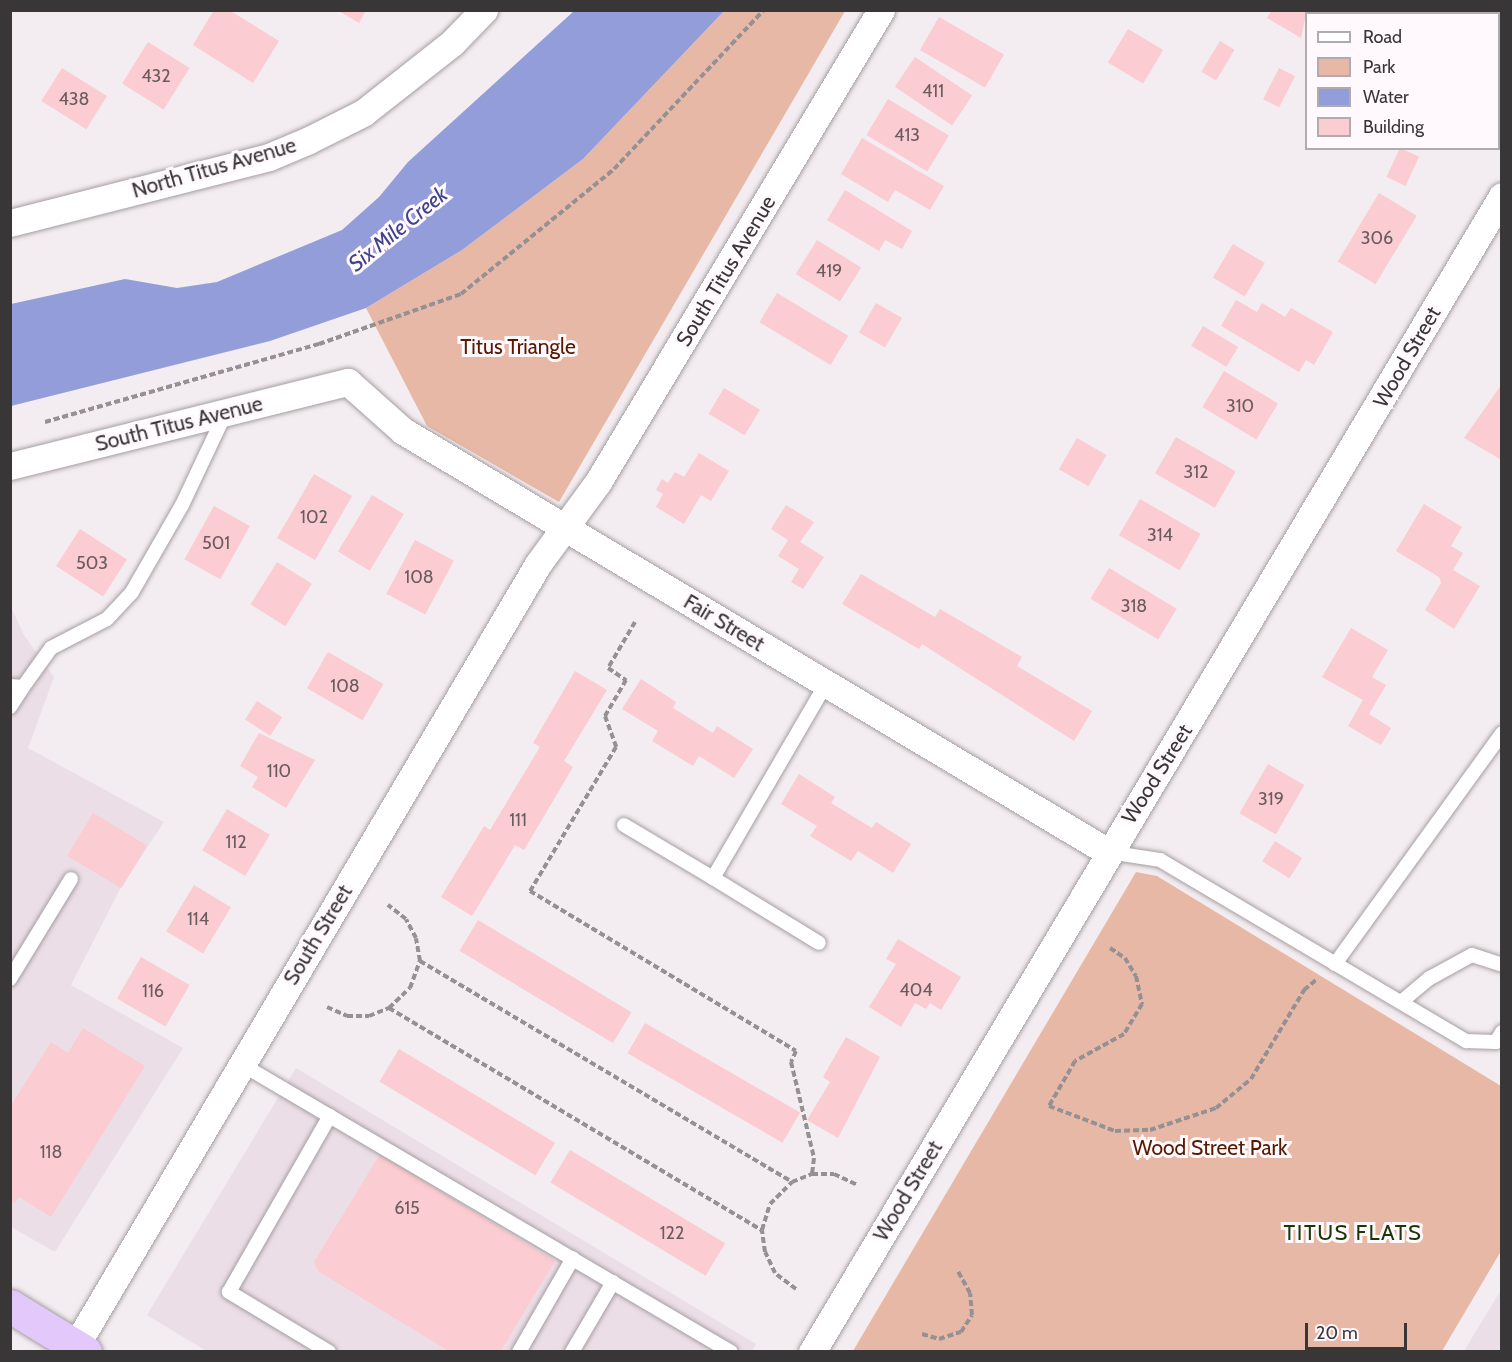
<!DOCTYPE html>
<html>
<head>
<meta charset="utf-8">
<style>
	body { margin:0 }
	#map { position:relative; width:1512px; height:1362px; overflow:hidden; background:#f3ecf0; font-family:Cabin,sans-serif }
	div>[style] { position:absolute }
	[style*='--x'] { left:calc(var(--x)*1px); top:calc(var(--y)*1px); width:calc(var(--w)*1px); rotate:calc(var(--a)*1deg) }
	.built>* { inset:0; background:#ecdee6 }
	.green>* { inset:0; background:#e7b8a5 }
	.water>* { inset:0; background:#939dd9 }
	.building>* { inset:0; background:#fbccd1; transform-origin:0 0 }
	.path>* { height:4px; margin-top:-2px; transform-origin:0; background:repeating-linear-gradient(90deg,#959093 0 6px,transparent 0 9px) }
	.roads { filter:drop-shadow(0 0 2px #a59ea3) drop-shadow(0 0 2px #a59ea3) }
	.lane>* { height:14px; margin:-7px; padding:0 7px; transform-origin:7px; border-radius:7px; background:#fff }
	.street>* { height:27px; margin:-13.5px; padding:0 13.5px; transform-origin:13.5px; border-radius:13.5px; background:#fff }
	.highway>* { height:33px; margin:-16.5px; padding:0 16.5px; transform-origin:16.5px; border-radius:16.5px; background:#e3c9fb }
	span { translate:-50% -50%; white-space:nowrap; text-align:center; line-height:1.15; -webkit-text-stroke:6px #fff9fd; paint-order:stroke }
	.number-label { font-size:18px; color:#6a5c5e }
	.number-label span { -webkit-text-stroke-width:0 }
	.street-label { font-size:21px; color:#393638 }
	.park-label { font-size:21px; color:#561a00 }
	.water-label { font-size:22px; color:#3e438c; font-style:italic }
	.neighbourhood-label { font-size:22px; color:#1b3707; letter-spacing:1.5px }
	.frame { position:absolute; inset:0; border:12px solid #393638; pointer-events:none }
	.legend { position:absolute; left:1305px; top:12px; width:195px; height:138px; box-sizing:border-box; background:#fff9fd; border:2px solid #b0abae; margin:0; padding:8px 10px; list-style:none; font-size:18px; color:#393638 }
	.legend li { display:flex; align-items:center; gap:12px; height:30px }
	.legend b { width:30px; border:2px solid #b0abae }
	.scale { position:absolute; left:1305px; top:1323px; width:102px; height:27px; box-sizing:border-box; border:3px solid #393638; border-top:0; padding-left:8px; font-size:18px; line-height:21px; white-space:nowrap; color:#393638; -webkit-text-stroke:4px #fff9fd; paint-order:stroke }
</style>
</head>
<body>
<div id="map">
	<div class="built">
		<i style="clip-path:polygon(10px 605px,24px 635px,54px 677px,28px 748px,164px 822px,121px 887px,71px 985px,183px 1048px,55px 1252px,11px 1227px)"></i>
		<i style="clip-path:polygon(296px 1068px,756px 1344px,751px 1352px,208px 1352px,147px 1315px)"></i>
		<i style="clip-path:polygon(1501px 1290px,1501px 1351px,1464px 1351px)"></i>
	</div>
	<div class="green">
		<i style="clip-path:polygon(724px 11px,845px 11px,559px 502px,427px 426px,366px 308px,462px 250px,583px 159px)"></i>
		<i style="clip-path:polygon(1136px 872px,1157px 876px,1501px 1086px,1501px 1251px,1442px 1351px,853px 1351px)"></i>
	</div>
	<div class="water">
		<i style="clip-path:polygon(574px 11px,724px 11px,583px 159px,462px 250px,366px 308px,270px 341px,11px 406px,11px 304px,125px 279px,177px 288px,217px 282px,342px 230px,379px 197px,408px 162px)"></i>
	</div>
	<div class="building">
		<i style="clip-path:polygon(214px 10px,229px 10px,279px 41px,253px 83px,193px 45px)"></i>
		<i style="clip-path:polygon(337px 10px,366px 10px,359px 23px)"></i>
		<i style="clip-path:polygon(1272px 10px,1318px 10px,1306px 14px,1301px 38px,1267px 18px)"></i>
		<i style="clip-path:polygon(1347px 10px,1372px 10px,1377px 14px,1345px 14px)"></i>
		<i style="left:939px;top:17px;width:75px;height:38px;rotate:30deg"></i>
		<i style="left:1128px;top:29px;width:41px;height:39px;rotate:31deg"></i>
		<i style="left:1220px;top:41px;width:17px;height:36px;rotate:31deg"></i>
		<i style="left:148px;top:42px;width:49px;height:49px;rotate:32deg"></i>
		<i style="left:915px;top:57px;width:69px;height:36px;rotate:34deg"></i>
		<i style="left:62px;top:68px;width:53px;height:39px;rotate:32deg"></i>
		<i style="left:1279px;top:68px;width:18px;height:35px;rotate:27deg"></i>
		<i style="left:888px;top:99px;width:71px;height:42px;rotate:31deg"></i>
		<i style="clip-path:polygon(862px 138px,944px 186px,930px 210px,895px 190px,888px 202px,841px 174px)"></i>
		<i style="left:1400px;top:148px;width:21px;height:32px;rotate:25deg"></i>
		<i style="clip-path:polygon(845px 190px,912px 231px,902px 249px,885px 240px,879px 251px,827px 220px)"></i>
		<i style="left:1379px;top:193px;width:44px;height:80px;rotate:31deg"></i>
		<i style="left:817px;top:240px;width:52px;height:40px;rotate:32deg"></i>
		<i style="left:1233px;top:244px;width:37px;height:39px;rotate:31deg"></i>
		<i style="left:777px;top:293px;width:83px;height:34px;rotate:31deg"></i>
		<i style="clip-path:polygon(1236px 300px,1257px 312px,1262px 303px,1285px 317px,1291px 308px,1333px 332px,1314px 365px,1306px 360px,1299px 372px,1221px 326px)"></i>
		<i style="left:876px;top:303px;width:30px;height:34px;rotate:30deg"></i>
		<i style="left:1203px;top:326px;width:41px;height:23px;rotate:31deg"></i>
		<i style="left:1224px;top:371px;width:63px;height:42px;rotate:31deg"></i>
		<i style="clip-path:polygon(1502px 384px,1502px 466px,1500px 459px,1464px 438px)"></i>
		<i style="left:724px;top:388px;width:42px;height:30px;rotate:31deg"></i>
		<i style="left:1176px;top:437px;width:69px;height:42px;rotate:30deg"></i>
		<i style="left:1077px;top:438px;width:34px;height:36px;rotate:30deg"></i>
		<i style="clip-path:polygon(699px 453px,729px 471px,711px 501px,701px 495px,684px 524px,656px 507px,663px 494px,656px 490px,662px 479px,668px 483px,675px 472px,684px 477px)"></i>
		<i style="left:314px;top:474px;width:44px;height:74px;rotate:30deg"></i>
		<i style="left:372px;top:495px;width:37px;height:66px;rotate:31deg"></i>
		<i style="left:1140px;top:499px;width:70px;height:42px;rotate:30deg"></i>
		<i style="clip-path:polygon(1424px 504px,1462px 527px,1451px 546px,1463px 553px,1453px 570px,1480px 586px,1454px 629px,1425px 610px,1441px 583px,1439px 577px,1396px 551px)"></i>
		<i style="clip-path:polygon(786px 505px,814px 522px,800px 542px,824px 557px,803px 589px,791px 582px,799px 569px,778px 556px,788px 540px,771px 529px)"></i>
		<i style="left:214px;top:506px;width:41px;height:61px;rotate:29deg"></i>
		<i style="left:80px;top:529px;width:56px;height:44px;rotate:33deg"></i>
		<i style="left:415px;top:540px;width:44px;height:61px;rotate:28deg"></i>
		<i style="left:277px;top:562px;width:41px;height:50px;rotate:32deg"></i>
		<i style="left:1109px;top:568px;width:79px;height:36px;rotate:31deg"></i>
		<i style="clip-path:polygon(861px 574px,935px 617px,940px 609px,1022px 657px,1017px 666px,1092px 711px,1074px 741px,922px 644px,919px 649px,842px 604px)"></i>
		<i style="clip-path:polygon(1351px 628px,1388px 650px,1372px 677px,1386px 685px,1369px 714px,1391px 728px,1381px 745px,1348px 726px,1363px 700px,1322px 677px)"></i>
		<i style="left:328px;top:652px;width:64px;height:42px;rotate:30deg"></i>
		<i style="clip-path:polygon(575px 671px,607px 690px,564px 761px,573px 767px,524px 850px,515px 845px,472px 916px,441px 897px,484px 826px,490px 830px,540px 747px,533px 743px)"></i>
		<i style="clip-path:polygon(641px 679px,676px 702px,673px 708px,713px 733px,717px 726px,753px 749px,734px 778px,699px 756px,693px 766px,652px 741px,658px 731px,622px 709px)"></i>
		<i style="left:257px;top:701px;width:30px;height:22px;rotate:33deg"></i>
		<i style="clip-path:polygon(259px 733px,315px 760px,286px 808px,252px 787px,258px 777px,240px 766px)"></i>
		<i style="left:1268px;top:764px;width:42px;height:57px;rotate:30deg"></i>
		<i style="clip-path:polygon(799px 774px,835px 797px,831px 803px,872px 828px,876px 822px,911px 844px,893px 873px,858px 851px,851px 861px,810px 836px,817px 826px,781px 804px)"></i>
		<i style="left:227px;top:809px;width:50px;height:48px;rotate:31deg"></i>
		<i style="left:93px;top:813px;width:63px;height:50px;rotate:31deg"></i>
		<i style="left:1275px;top:841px;width:32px;height:24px;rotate:32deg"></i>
		<i style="left:194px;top:885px;width:43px;height:54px;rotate:31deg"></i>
		<i style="left:478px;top:920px;width:179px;height:36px;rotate:31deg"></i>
		<i style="clip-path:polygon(898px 939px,961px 977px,941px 1010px,930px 1003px,926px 1009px,915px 1003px,901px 1027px,869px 1007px,896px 964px,886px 959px)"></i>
		<i style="left:141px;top:957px;width:56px;height:48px;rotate:30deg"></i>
		<i style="left:645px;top:1023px;width:179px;height:35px;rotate:30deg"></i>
		<i style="clip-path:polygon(83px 1028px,145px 1066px,51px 1217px,19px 1197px,15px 1203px,10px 1200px,10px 1107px,51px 1042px,68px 1053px)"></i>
		<i style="clip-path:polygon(846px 1037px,880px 1057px,838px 1138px,807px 1120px,830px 1082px,823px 1077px)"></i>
		<i style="left:399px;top:1049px;width:182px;height:38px;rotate:31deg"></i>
		<i style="left:570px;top:1150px;width:181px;height:38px;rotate:31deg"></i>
		<i style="clip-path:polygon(380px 1154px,555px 1261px,500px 1352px,450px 1352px,318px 1271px,314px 1262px)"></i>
	</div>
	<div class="path">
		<i style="--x:45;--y:422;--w:285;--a:-15.9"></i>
		<i style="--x:319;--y:344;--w:151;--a:-19.4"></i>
		<i style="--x:461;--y:294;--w:198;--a:-39.2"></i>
		<i style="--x:614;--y:169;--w:219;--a:-46.7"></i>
		<i style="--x:635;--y:622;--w:53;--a:120.4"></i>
		<i style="--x:608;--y:668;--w:22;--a:34"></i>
		<i style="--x:626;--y:680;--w:42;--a:120.3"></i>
		<i style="--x:605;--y:716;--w:33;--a:70"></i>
		<i style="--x:616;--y:747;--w:168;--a:120.8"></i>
		<i style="--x:530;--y:891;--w:310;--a:31"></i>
		<i style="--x:796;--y:1051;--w:12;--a:114"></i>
		<i style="--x:791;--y:1062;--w:99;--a:76.5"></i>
		<i style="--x:814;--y:1158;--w:16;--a:97"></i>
		<i style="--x:1110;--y:948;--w:18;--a:34"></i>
		<i style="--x:1125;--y:958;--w:21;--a:59"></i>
		<i style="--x:1136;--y:976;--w:29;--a:78"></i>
		<i style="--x:1142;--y:1004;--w:35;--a:121"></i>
		<i style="--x:1124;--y:1034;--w:56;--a:151.1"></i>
		<i style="--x:1075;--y:1061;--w:52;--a:120"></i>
		<i style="--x:1049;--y:1106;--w:71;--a:20.7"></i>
		<i style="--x:1115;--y:1131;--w:35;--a:-2"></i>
		<i style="--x:1150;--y:1130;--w:70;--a:-18.4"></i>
		<i style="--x:1216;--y:1108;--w:45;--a:-39.6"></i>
		<i style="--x:1251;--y:1079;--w:104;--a:-59.2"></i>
		<i style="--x:1304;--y:990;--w:16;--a:-40"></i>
		<i style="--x:420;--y:961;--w:433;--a:30.7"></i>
		<i style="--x:327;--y:1007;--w:22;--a:24"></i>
		<i style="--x:347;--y:1016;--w:22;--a:0"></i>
		<i style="--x:369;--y:1016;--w:22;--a:-22"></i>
		<i style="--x:389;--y:1008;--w:29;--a:-44"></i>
		<i style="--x:410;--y:988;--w:29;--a:-70"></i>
		<i style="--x:420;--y:961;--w:23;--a:-100"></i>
		<i style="--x:416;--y:938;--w:21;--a:-118"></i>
		<i style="--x:406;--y:919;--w:23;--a:-142"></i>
		<i style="--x:389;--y:1008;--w:434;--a:30.8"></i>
		<i style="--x:796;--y:1289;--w:26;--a:-143"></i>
		<i style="--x:775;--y:1273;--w:23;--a:-115"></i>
		<i style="--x:765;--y:1252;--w:22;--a:-98"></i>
		<i style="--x:762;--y:1230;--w:27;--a:-73"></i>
		<i style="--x:770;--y:1204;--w:31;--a:-45"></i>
		<i style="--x:792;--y:1182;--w:22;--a:-22"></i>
		<i style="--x:812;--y:1174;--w:22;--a:0"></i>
		<i style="--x:834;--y:1174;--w:26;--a:25"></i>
		<i style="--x:922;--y:1334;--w:18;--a:16"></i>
		<i style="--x:939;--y:1339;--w:23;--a:-18"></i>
		<i style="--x:961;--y:1332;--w:20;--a:-57"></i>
		<i style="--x:972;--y:1315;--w:22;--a:-95"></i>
		<i style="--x:970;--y:1293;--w:25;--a:-119"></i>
	</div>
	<div class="roads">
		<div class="lane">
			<i style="--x:10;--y:686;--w:13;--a:4"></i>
			<i style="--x:23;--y:687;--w:24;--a:123"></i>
			<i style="--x:23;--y:687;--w:48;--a:-54.3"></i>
			<i style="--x:51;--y:648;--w:63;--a:-27.4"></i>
			<i style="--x:107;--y:619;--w:37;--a:-47"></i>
			<i style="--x:132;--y:592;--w:100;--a:-60.1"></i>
			<i style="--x:182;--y:505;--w:103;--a:-64.7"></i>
			<i style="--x:624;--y:825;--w:104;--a:30.8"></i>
			<i style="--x:713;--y:878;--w:225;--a:-59.8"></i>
			<i style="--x:1108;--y:852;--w:53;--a:8.7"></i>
			<i style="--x:1160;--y:860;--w:356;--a:30.6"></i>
			<i style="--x:1466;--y:1041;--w:30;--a:2"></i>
			<i style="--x:1496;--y:1042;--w:12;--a:-59"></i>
			<i style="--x:713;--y:878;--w:124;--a:31.5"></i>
			<i style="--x:1335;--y:964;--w:285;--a:-54.1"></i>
			<i style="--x:10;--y:979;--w:117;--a:-58.6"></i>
			<i style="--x:1401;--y:1002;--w:38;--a:-40"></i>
			<i style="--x:1430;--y:978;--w:48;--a:-28.7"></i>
			<i style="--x:1472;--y:955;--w:32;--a:18"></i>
			<i style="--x:241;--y:1064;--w:568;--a:30.45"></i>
			<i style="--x:329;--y:1352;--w:117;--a:-149"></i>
			<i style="--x:229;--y:1292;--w:203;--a:-60.2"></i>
			<i style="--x:519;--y:1352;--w:108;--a:-60.1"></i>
			<i style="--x:572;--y:1352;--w:81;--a:-59.6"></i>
		</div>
		<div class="street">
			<i style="--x:10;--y:223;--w:267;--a:-14.3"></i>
			<i style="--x:269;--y:157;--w:43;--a:-23"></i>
			<i style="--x:309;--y:140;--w:60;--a:-26.6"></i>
			<i style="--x:363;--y:113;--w:113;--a:-38.2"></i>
			<i style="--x:452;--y:43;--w:46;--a:-45.9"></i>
			<i style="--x:10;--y:466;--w:348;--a:-14"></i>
			<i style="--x:348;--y:382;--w:74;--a:41.7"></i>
			<i style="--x:403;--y:431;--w:821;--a:30.84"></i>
			<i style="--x:72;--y:1352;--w:915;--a:-59.4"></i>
			<i style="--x:538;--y:564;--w:102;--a:-53.8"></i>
			<i style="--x:598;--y:482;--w:550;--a:-59.05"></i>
			<i style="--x:812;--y:1352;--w:1346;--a:-59.17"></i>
		</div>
		<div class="highway">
			<i style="--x:10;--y:1306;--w:88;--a:31.5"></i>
		</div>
	</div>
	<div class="number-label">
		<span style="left:156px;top:76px">432</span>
		<span style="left:933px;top:91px">411</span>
		<span style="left:74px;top:99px">438</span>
		<span style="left:907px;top:135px">413</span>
		<span style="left:1377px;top:238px">306</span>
		<span style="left:829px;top:271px">419</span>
		<span style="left:1240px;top:406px">310</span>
		<span style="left:1196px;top:472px">312</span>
		<span style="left:314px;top:517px">102</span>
		<span style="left:1160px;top:535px">314</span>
		<span style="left:216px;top:543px">501</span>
		<span style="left:92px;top:563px">503</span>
		<span style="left:419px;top:577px">108</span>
		<span style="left:1134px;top:606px">318</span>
		<span style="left:345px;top:686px">108</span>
		<span style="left:279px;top:771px">110</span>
		<span style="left:1271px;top:799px">319</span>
		<span style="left:518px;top:820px">111</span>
		<span style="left:236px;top:842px">112</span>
		<span style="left:198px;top:919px">114</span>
		<span style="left:916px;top:990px">404</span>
		<span style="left:153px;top:991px">116</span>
		<span style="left:51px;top:1152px">118</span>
		<span style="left:407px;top:1208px">615</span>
		<span style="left:672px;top:1233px">122</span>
	</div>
	<div class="street-label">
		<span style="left:214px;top:168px;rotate:-16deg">North Titus Avenue</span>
		<span style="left:726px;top:271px;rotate:-59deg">South Titus Avenue</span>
		<span style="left:1407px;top:357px;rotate:-60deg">Wood Street</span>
		<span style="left:179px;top:424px;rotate:-14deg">South Titus Avenue</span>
		<span style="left:724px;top:623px;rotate:31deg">Fair Street</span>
		<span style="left:1157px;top:774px;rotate:-58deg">Wood Street</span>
		<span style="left:318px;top:935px;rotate:-59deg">South Street</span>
		<span style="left:908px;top:1191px;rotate:-59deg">Wood Street</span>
	</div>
	<div class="park-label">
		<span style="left:518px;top:347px">Titus Triangle</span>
		<span style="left:1210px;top:1148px">Wood Street Park</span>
	</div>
	<div class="water-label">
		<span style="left:398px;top:229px;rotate:-39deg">Six Mile Creek</span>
	</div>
	<div class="neighbourhood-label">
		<span style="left:1353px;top:1233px">TITUS FLATS</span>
	</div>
	<div class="frame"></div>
	<ul class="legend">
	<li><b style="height:8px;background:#fff"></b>Road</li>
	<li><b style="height:16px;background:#e7b8a5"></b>Park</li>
	<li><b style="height:16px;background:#939dd9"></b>Water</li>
	<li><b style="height:16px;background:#fbccd1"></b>Building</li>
	</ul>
	<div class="scale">20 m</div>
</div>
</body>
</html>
